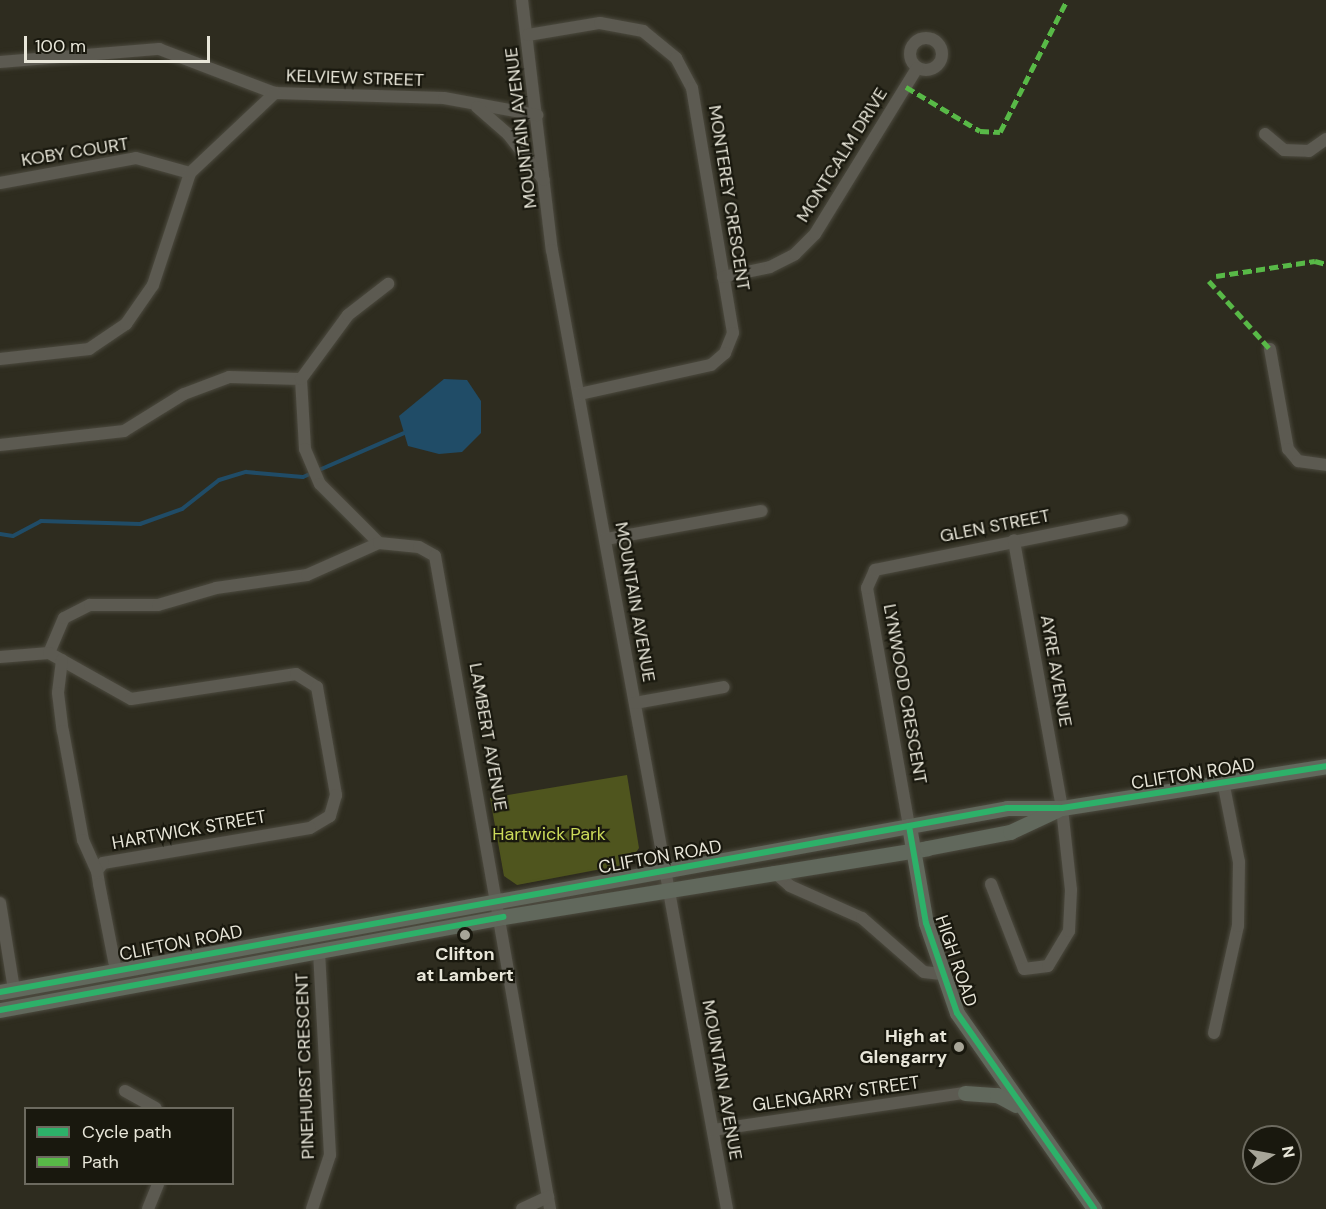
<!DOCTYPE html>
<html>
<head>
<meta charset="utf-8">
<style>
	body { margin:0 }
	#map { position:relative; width:1326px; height:1209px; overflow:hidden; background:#2e2c1f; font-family:"DM Sans",sans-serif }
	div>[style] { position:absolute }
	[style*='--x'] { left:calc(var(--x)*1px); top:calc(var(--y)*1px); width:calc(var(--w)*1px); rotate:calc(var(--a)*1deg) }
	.green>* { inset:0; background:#4f551e }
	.water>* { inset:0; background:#204c67 }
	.stream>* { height:4px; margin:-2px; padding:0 2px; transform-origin:2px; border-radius:2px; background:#204c67 }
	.roads { filter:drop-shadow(0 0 2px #4c4a3f) drop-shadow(0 0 2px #4c4a3f) }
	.minor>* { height:12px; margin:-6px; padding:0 6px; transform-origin:6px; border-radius:6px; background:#5c5a51 }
	.minor>.ring { margin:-6px; padding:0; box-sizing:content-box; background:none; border:12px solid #5c5a51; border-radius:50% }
	.major>* { height:15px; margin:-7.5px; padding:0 7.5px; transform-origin:7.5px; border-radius:7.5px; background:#61685c }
	.quiet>* { height:4.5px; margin-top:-2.25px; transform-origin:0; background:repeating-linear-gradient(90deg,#58b947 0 9px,transparent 0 13.5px) }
	.cycleway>* { height:6px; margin:-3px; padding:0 3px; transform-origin:3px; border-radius:3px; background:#2db169 }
	.dots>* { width:16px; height:16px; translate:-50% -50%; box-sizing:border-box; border:3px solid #19180e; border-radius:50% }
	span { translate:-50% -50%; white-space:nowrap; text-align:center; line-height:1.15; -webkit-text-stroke:4.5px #19180e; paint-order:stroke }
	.street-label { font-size:18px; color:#e8e6d9 }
	.park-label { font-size:18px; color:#cbda5a }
	.poi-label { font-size:18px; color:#e8e6d9; font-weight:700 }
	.right { translate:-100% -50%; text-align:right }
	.legend { position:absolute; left:24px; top:1107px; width:210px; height:78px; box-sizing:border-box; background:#19180e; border:2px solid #6c6a5f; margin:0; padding:8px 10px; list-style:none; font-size:18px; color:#e8e6d9 }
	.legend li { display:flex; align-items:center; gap:12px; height:30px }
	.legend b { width:30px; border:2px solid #6c6a5f }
	.north { position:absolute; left:1242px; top:1125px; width:60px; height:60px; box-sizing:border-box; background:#19180e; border:2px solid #6c6a5f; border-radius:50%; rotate:79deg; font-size:16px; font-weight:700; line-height:24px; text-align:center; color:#e8e6d9 }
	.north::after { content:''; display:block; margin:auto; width:21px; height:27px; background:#a7a598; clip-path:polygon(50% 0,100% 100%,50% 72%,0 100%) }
	.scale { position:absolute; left:24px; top:36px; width:186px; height:27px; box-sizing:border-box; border:3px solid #e8e6d9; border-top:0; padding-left:8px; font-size:18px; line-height:21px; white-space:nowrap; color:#e8e6d9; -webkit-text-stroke:4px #19180e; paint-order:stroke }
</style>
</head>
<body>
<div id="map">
	<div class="green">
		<i style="clip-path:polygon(627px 775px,639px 848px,628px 864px,517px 885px,504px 876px,490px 798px)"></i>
	</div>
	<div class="water">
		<i style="clip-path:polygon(444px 379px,467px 380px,481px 401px,481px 433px,462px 452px,439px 454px,408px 446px,399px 416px)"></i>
	</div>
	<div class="stream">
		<i style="--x:0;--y:534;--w:13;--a:9"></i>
		<i style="--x:13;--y:536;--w:32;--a:-28"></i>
		<i style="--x:41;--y:521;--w:99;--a:1.7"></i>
		<i style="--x:140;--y:524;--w:45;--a:-19.7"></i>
		<i style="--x:182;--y:509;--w:47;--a:-38.1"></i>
		<i style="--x:219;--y:480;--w:28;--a:-17"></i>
		<i style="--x:246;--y:472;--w:57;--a:5"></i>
		<i style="--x:303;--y:477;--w:110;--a:-23.5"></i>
	</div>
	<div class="roads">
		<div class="minor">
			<i style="--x:522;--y:0;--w:252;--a:83.2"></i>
			<i style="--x:552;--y:250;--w:975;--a:79.66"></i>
			<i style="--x:528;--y:35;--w:73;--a:-9.5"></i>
			<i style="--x:600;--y:23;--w:44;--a:10.5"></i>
			<i style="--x:643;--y:31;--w:43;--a:39.3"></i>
			<i style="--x:676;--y:58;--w:34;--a:62"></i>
			<i style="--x:692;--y:88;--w:248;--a:80.5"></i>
			<i style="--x:733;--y:333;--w:22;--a:112"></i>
			<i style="--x:725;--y:353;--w:18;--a:139"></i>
			<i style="--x:711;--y:365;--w:135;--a:167.6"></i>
			<i class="ring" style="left:910px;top:38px;width:20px;height:20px"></i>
			<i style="--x:0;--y:62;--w:160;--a:-4.7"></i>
			<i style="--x:159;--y:49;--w:124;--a:20.8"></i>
			<i style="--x:275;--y:93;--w:169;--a:1.7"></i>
			<i style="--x:444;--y:98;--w:95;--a:10.4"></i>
			<i style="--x:477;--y:107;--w:41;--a:41.1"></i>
			<i style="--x:508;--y:134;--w:58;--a:52"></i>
			<i style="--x:1265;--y:134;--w:25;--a:40"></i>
			<i style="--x:1284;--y:150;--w:25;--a:2"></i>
			<i style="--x:1309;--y:151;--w:21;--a:-35"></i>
			<i style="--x:0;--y:183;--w:138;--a:-10.4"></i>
			<i style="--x:136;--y:158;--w:56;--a:15.5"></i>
			<i style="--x:723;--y:277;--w:48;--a:-12"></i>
			<i style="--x:770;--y:267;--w:28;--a:-27"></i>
			<i style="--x:795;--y:254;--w:28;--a:-45"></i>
			<i style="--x:815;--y:234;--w:195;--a:-58.4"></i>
			<i style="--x:1270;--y:349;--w:102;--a:79.8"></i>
			<i style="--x:1288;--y:449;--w:16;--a:50"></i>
			<i style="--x:1298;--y:461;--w:28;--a:8"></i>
			<i style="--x:0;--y:359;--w:90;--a:-6.4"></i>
			<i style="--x:89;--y:349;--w:45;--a:-34"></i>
			<i style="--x:126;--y:324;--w:47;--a:-55.3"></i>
			<i style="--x:153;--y:285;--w:118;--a:-71.7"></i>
			<i style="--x:190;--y:173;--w:117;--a:-43.3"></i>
			<i style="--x:301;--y:379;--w:70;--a:86.7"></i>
			<i style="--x:305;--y:449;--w:38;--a:67"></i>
			<i style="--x:320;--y:484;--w:83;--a:45"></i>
			<i style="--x:0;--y:445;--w:125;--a:-6.4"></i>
			<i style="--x:124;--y:431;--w:70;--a:-31.7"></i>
			<i style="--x:184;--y:394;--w:48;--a:-20.7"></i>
			<i style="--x:229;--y:377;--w:72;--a:1.6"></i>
			<i style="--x:301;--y:379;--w:79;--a:-53.7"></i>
			<i style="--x:348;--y:315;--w:51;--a:-37.8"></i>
			<i style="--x:606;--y:539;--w:158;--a:-10.2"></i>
			<i style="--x:49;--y:653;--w:38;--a:-67"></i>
			<i style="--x:64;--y:618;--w:29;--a:-27"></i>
			<i style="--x:90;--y:605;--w:68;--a:0"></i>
			<i style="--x:158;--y:605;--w:60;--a:-16.3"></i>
			<i style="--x:216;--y:588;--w:92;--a:-8.1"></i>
			<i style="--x:307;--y:575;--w:79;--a:-24"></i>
			<i style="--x:379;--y:543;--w:40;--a:5.7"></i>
			<i style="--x:419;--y:547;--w:18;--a:29"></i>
			<i style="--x:435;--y:556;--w:663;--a:80.01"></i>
			<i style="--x:0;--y:657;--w:49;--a:-4.7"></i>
			<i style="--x:49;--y:653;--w:94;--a:29.3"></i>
			<i style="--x:131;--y:699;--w:167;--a:-8.6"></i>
			<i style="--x:296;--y:674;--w:25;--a:32"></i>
			<i style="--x:317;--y:687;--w:110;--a:80"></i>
			<i style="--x:336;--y:795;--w:22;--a:106"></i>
			<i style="--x:330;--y:816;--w:23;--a:149"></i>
			<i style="--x:310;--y:828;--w:210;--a:170.4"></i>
			<i style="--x:103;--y:863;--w:10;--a:127"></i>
			<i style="--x:97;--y:871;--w:13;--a:81"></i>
			<i style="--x:99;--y:884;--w:89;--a:78.9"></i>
			<i style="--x:62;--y:660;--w:33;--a:97"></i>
			<i style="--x:58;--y:693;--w:38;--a:83"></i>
			<i style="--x:63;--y:731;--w:111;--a:79.6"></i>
			<i style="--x:83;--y:840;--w:34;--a:66"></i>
			<i style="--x:635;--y:703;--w:90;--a:-10.2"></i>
			<i style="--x:909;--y:826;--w:242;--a:-100"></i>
			<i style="--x:867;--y:588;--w:20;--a:-66"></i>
			<i style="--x:875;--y:570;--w:252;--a:-11.4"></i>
			<i style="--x:774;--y:872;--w:21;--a:41"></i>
			<i style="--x:790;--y:886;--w:79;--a:24"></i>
			<i style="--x:862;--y:918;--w:82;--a:41.1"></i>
			<i style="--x:924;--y:972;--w:17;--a:7"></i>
			<i style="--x:991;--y:884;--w:91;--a:68.8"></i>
			<i style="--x:1024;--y:969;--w:24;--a:-7"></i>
			<i style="--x:1048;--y:966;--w:41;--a:-59"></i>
			<i style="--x:1069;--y:931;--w:41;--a:-87.2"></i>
			<i style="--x:1071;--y:890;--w:82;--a:-96.3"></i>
			<i style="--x:1062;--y:808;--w:272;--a:-100.2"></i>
			<i style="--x:0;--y:903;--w:87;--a:80.8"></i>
			<i style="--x:1214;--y:1033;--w:110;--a:-77.4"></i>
			<i style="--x:1238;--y:926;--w:64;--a:-89.1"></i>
			<i style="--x:1239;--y:862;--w:77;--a:-101.2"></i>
			<i style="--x:125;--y:1091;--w:35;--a:29"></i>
			<i style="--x:713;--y:1130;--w:255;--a:-8.4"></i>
			<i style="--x:148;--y:1209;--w:27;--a:-68"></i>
			<i style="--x:312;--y:1209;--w:57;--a:-71.6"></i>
			<i style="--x:330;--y:1155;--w:201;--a:-93.1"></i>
			<i style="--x:522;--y:1209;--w:29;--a:-25"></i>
		</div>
		<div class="major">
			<i style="--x:909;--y:826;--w:98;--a:80.1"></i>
			<i style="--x:926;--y:923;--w:95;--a:71"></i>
			<i style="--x:957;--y:1013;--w:239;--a:55"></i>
			<i style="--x:0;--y:992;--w:1024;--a:-10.35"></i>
			<i style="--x:1007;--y:808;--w:55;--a:0"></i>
			<i style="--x:1062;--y:808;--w:267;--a:-9"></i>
			<i style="--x:0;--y:1010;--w:512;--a:-10.48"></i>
			<i style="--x:503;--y:917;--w:430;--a:-9.2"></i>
			<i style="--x:927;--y:848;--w:85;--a:-10.9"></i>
			<i style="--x:1010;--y:832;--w:52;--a:-25.1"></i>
			<i style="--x:965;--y:1093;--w:32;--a:4"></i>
			<i style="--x:997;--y:1095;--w:21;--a:28"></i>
		</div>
	</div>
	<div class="quiet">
		<i style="--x:906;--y:87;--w:86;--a:30.7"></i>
		<i style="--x:980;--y:131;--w:20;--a:3"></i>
		<i style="--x:1000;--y:132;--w:148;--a:-63.1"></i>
		<i style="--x:1216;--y:276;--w:100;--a:-8.6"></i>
		<i style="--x:1315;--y:261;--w:11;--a:15"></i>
		<i style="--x:1209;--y:281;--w:91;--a:48.1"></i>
	</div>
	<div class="cycleway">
		<i style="--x:909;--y:826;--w:98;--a:80.1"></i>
		<i style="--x:926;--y:923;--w:95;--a:71"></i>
		<i style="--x:957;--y:1013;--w:239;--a:55"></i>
		<i style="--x:0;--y:992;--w:1024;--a:-10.35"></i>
		<i style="--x:1007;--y:808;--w:55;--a:0"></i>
		<i style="--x:1062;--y:808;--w:267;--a:-9"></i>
		<i style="--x:0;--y:1010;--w:512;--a:-10.48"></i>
	</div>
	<div class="dots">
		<i style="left:465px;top:935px;background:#a7a598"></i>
		<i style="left:959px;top:1047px;background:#a7a598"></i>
	</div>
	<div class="street-label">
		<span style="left:355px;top:78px;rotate:2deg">KELVIEW STREET</span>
		<span style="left:521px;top:128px;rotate:-97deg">MOUNTAIN AVENUE</span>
		<span style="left:75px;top:152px;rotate:-9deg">KOBY COURT</span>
		<span style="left:842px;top:155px;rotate:-58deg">MONTCALM DRIVE</span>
		<span style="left:729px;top:198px;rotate:81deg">MONTEREY CRESCENT</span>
		<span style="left:995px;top:526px;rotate:-11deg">GLEN STREET</span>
		<span style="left:635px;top:602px;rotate:80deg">MOUNTAIN AVENUE</span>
		<span style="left:1056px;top:671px;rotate:80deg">AYRE AVENUE</span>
		<span style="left:905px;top:694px;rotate:80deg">LYNWOOD CRESCENT</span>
		<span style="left:488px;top:737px;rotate:80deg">LAMBERT AVENUE</span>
		<span style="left:1193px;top:774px;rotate:-9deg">CLIFTON ROAD</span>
		<span style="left:189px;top:830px;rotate:-10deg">HARTWICK STREET</span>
		<span style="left:660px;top:857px;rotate:-10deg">CLIFTON ROAD</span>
		<span style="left:181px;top:943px;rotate:-11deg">CLIFTON ROAD</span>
		<span style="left:956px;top:961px;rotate:71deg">HIGH ROAD</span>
		<span style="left:305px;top:1066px;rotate:-92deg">PINEHURST CRESCENT</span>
		<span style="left:722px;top:1080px;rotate:80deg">MOUNTAIN AVENUE</span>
		<span style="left:836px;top:1094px;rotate:-8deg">GLENGARRY STREET</span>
	</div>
	<div class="park-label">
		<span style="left:549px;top:834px">Hartwick Park</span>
	</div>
	<div class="poi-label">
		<span style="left:465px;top:965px">Clifton<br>at Lambert</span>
		<span class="right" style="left:947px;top:1047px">High at<br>Glengarry</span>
	</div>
	<ul class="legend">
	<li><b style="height:8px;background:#2db169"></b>Cycle path</li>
	<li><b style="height:8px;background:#58b947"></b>Path</li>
	</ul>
	<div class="north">N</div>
	<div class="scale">100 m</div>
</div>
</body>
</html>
